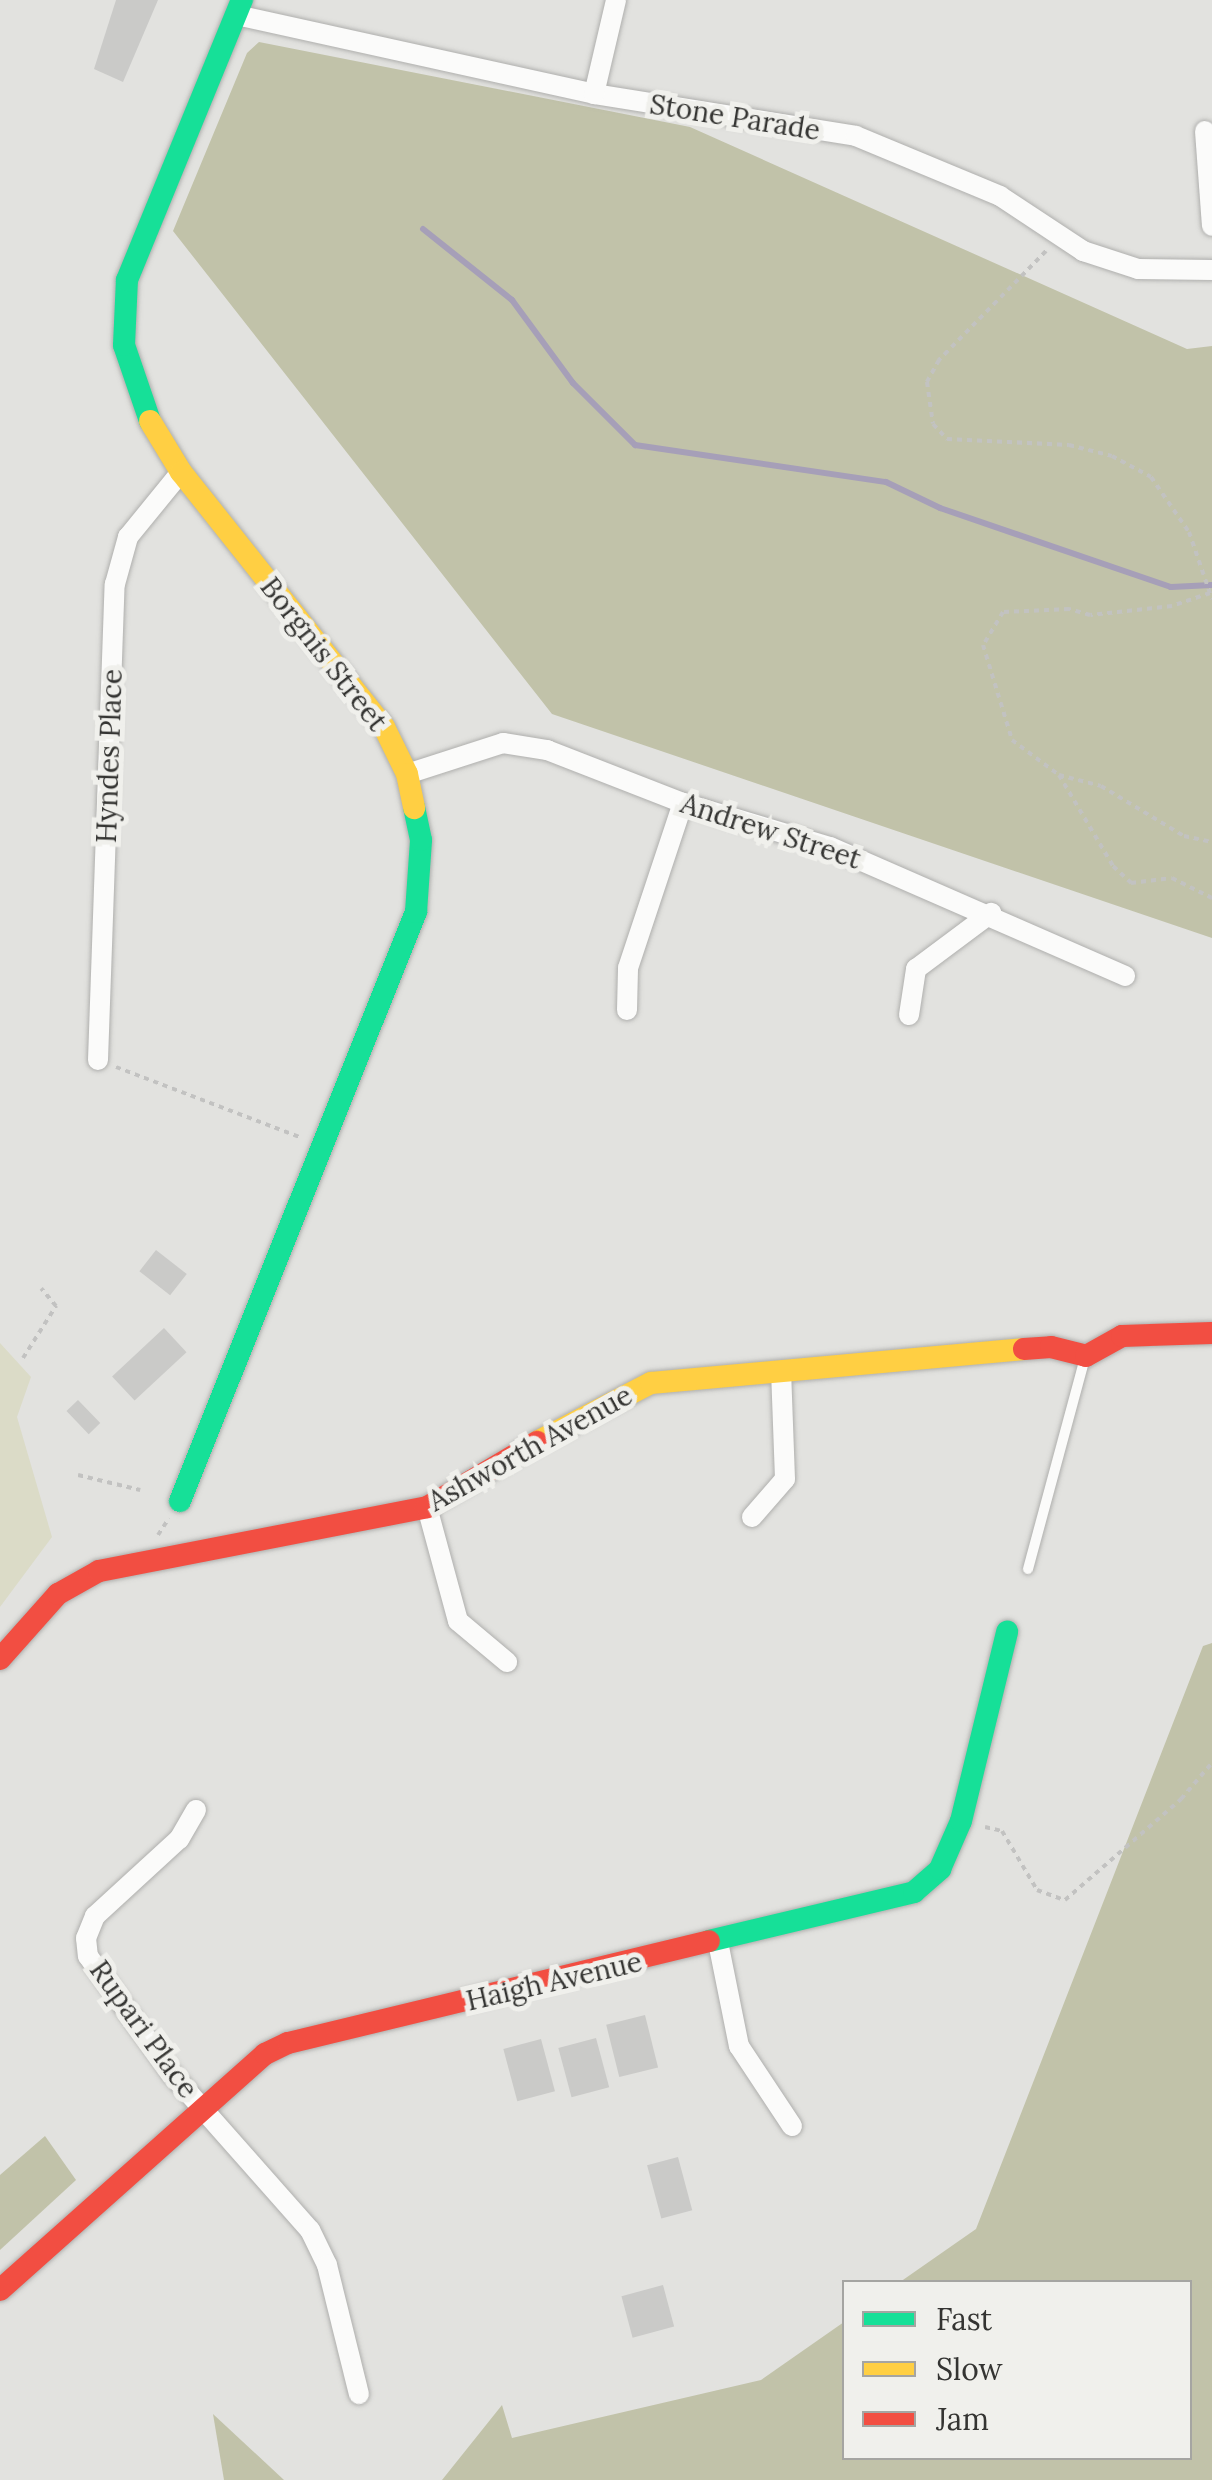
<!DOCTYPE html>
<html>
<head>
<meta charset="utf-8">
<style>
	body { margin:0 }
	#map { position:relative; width:1212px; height:2480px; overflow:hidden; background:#e2e2df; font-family:Lora,serif }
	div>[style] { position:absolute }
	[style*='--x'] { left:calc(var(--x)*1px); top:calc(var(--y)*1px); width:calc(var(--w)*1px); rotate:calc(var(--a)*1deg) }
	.green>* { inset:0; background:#dbdbc7 }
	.forest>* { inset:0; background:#c1c2a9 }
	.stream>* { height:6px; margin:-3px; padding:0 3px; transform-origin:3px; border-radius:3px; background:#a69fb8 }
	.building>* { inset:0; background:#cacac8; transform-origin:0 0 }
	.path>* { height:4px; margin-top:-2px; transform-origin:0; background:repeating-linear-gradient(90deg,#c2c2c1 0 5px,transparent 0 10px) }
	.roads { filter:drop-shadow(0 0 2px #afafad) drop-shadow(0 0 2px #afafad) }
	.lane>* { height:10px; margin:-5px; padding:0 5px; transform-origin:5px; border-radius:5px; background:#fbfbfa }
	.street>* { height:20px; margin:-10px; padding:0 10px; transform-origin:10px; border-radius:10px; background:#fbfbfa }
	.fast>* { height:22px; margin:-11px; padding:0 11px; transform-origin:11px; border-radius:11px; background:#16e098 }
	.slow>* { height:22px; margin:-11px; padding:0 11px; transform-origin:11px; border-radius:11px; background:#ffcf43 }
	.jam>* { height:22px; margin:-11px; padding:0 11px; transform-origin:11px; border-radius:11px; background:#f24e42 }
	span { translate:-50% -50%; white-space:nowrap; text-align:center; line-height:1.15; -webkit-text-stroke:10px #f0f0ec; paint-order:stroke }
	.street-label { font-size:28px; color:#343432 }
	.legend { position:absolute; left:842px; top:2280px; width:350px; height:180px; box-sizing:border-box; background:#f0f0ec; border:2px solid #a5a5a2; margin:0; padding:12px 18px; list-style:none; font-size:30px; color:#343432 }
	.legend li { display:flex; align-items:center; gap:20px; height:50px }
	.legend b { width:50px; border:2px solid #a5a5a2 }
</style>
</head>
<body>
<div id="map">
	<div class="green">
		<i style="clip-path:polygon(0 1343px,31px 1377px,17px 1417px,52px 1537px,0 1607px)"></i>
	</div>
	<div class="forest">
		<i style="clip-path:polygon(259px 42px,690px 127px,1187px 349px,1212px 346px,1212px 938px,552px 714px,173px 231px,247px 53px)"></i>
		<i style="clip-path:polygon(1212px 1643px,1212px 2480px,442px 2480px,502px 2405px,512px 2438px,761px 2380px,844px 2322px,844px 2458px,1190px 2458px,1190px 2282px,900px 2282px,976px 2229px,1203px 1646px)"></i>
		<i style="clip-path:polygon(45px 2136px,76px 2180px,0 2250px,0 2175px)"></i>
		<i style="clip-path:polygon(213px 2414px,284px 2480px,224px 2480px)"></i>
	</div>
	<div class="stream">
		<i style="--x:423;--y:229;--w:114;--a:38.6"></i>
		<i style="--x:512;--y:300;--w:103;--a:53.7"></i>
		<i style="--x:573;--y:383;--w:88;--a:45"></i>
		<i style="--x:635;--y:445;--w:254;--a:8.4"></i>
		<i style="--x:886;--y:482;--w:60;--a:25.7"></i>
		<i style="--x:940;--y:508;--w:244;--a:18.9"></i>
		<i style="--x:1171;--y:587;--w:41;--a:-2.8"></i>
	</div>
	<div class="building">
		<i style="clip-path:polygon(116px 0,158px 0,123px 82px,94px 69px)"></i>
		<i style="left:156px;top:1250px;width:39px;height:27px;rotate:38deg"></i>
		<i style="left:164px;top:1328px;width:33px;height:71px;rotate:47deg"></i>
		<i style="left:78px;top:1400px;width:32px;height:16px;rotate:46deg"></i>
		<i style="left:645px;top:2015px;width:54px;height:40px;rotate:76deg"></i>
		<i style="left:596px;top:2038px;width:51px;height:39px;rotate:75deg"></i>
		<i style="left:541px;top:2039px;width:54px;height:39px;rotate:75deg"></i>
		<i style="left:678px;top:2157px;width:55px;height:32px;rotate:75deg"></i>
		<i style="left:663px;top:2285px;width:43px;height:43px;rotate:75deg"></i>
	</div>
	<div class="path">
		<i style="--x:1046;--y:251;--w:153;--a:134.5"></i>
		<i style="--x:939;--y:360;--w:25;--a:119"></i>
		<i style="--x:927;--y:382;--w:42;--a:81.9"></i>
		<i style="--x:933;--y:424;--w:21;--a:47"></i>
		<i style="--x:947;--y:439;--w:122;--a:2.8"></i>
		<i style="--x:1069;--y:445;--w:44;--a:14.3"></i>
		<i style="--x:1112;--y:456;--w:44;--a:28.3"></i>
		<i style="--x:1151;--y:477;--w:67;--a:55.4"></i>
		<i style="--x:1189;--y:532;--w:71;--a:71.1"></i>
		<i style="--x:1210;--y:593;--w:40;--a:161.1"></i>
		<i style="--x:1172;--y:606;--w:82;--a:173.7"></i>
		<i style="--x:1090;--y:615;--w:22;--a:-164"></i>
		<i style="--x:1069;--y:609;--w:66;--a:177.4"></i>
		<i style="--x:1003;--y:612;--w:39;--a:121"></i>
		<i style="--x:983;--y:645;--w:99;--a:73"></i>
		<i style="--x:1012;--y:740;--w:59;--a:36.7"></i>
		<i style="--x:1059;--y:775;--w:106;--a:59.3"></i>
		<i style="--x:1113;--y:866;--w:25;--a:43"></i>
		<i style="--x:1131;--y:883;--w:41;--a:-7"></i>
		<i style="--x:1172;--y:878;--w:45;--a:26.6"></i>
		<i style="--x:1059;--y:775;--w:43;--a:14.7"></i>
		<i style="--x:1101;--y:786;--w:97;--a:31.1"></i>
		<i style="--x:1184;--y:836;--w:29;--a:12"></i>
		<i style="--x:116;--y:1067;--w:196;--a:20.9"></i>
		<i style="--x:23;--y:1358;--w:62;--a:-57.6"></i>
		<i style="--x:56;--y:1306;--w:23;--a:-130"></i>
		<i style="--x:78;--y:1475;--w:64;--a:13.6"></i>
		<i style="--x:158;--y:1535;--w:20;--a:-57"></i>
		<i style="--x:985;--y:1827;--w:17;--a:13"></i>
		<i style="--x:1002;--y:1831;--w:69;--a:59.3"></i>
		<i style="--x:1037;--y:1890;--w:30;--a:20"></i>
		<i style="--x:1065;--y:1900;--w:154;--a:-41"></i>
		<i style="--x:1181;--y:1799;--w:48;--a:-49.3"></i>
	</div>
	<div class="roads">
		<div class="lane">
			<i style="--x:1028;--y:1569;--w:219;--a:-74.9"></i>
		</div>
		<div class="street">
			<i style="--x:236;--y:15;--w:367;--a:12.4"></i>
			<i style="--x:594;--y:94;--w:265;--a:9.1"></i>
			<i style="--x:856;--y:136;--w:156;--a:22.6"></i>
			<i style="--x:1000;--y:196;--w:100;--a:33.5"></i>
			<i style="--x:1083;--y:251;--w:58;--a:18.1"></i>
			<i style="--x:1138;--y:269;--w:74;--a:0.8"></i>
			<i style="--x:594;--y:94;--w:97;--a:-76.8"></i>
			<i style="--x:1205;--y:131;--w:95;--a:85.8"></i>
			<i style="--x:407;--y:774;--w:101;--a:-17.9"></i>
			<i style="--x:503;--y:743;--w:45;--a:9"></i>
			<i style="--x:547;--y:750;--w:146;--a:21.3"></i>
			<i style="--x:683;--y:803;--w:153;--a:16.7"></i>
			<i style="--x:830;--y:847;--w:322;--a:23.6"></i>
			<i style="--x:627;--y:1010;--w:42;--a:-88.6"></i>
			<i style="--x:628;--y:968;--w:174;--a:-71.6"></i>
			<i style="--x:909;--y:1015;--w:47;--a:-81.3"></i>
			<i style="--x:916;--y:969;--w:94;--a:-36.7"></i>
			<i style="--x:98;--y:1060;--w:476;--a:-88"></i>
			<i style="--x:115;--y:584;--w:49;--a:-74.5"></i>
			<i style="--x:128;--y:537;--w:84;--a:-50.8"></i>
			<i style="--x:427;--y:1507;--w:118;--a:74.8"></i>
			<i style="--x:458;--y:1621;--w:64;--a:39.9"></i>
			<i style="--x:752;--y:1517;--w:50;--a:-49"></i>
			<i style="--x:785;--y:1479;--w:108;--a:-92.1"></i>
			<i style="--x:196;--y:1810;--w:34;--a:120"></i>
			<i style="--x:179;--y:1839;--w:114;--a:137.5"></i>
			<i style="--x:95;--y:1916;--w:24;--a:112"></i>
			<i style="--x:86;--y:1938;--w:18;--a:84"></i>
			<i style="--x:88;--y:1956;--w:143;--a:54.6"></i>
			<i style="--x:171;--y:2073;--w:210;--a:48.5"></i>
			<i style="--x:310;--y:2230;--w:39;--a:64"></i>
			<i style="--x:327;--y:2265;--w:133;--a:76.1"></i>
			<i style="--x:718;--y:1942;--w:106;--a:78.6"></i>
			<i style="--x:739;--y:2046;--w:96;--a:56.5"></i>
		</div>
		<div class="fast">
			<i style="--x:150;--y:421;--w:80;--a:-108.9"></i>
			<i style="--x:124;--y:345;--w:65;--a:-87.4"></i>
			<i style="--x:127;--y:280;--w:303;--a:-67.7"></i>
			<i style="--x:180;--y:1501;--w:635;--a:-68.17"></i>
			<i style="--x:416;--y:912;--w:72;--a:-86"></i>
			<i style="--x:421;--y:840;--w:33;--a:-102"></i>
			<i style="--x:709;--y:1941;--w:211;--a:-13.4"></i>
			<i style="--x:914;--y:1892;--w:35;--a:-41"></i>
			<i style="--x:940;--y:1869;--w:52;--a:-66.4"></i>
			<i style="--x:961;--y:1821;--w:195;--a:-76.3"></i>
		</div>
		<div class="slow">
			<i style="--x:150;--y:421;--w:60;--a:58.7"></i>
			<i style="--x:181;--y:472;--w:326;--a:51.5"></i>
			<i style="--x:384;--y:727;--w:52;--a:63.9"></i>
			<i style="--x:407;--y:774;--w:35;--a:78"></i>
			<i style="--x:537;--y:1442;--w:128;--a:-27.4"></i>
			<i style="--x:651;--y:1383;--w:375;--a:-5.2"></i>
		</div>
		<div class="jam">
			<i style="--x:1024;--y:1349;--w:27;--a:-4"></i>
			<i style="--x:1051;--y:1347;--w:36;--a:14"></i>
			<i style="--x:1086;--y:1356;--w:41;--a:-29.1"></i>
			<i style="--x:1122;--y:1336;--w:90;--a:-1.9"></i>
			<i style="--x:0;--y:1659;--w:87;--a:-48.3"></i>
			<i style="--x:58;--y:1594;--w:47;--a:-29.3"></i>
			<i style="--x:99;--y:1571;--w:334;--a:-11"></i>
			<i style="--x:427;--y:1507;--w:128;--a:-30.6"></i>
			<i style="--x:0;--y:2290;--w:355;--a:-41.7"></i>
			<i style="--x:265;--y:2054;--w:25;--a:-26"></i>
			<i style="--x:288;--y:2043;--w:433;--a:-13.6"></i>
		</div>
	</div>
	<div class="street-label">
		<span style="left:735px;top:117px;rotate:9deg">Stone Parade</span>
		<span style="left:324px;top:654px;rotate:52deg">Borgnis Street</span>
		<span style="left:109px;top:756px;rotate:-88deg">Hyndes Place</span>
		<span style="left:771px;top:831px;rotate:18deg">Andrew Street</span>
		<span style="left:530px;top:1448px;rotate:-29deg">Ashworth Avenue</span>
		<span style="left:554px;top:1981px;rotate:-13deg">Haigh Avenue</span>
		<span style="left:144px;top:2029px;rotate:54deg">Rupari Place</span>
	</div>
	<ul class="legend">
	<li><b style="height:12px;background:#16e098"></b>Fast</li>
	<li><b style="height:12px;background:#ffcf43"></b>Slow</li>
	<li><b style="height:12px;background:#f24e42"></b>Jam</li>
	</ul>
</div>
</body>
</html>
